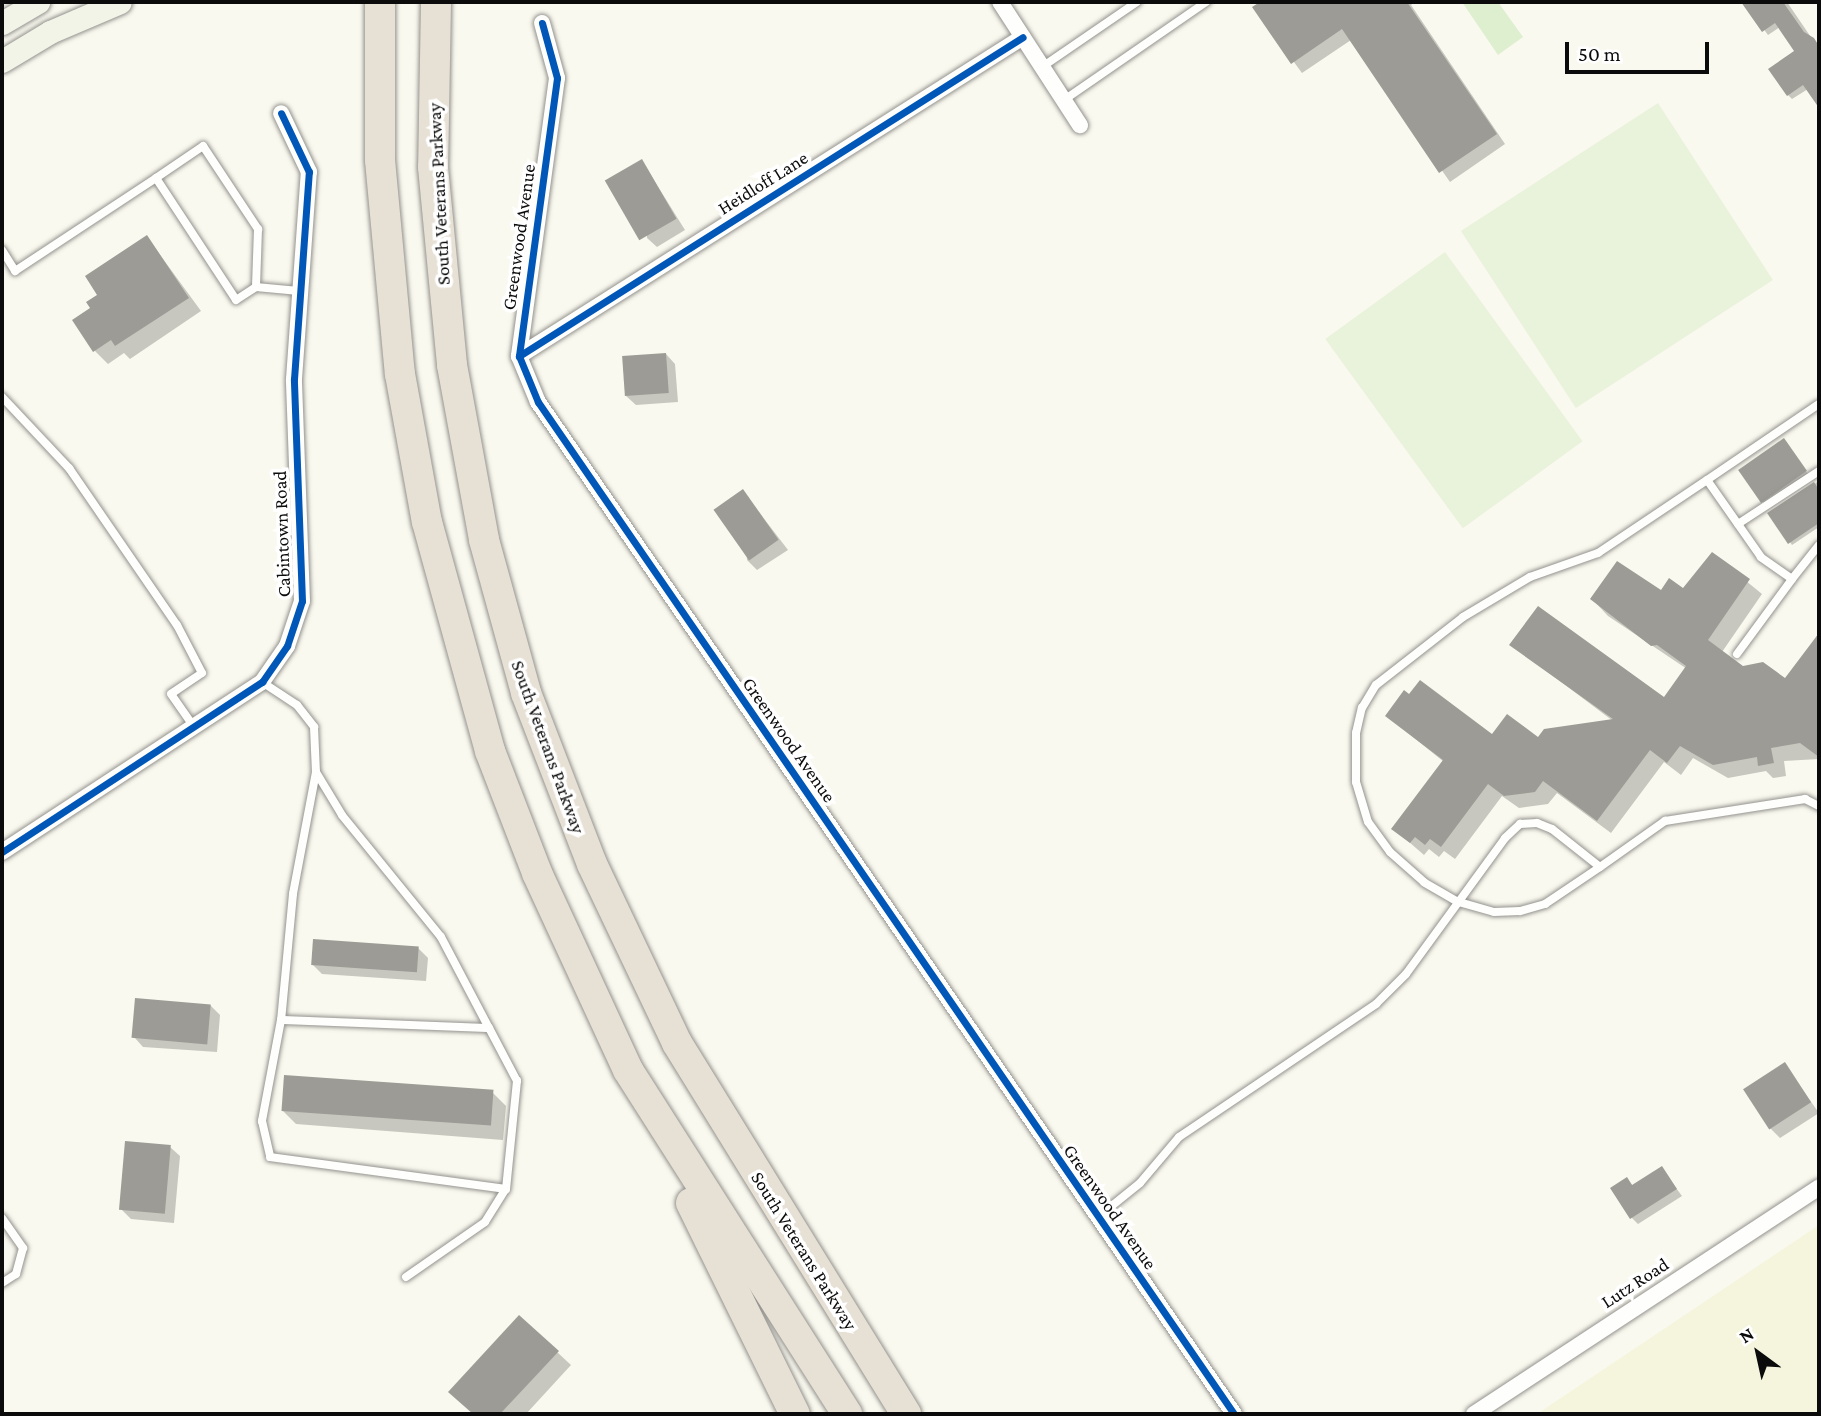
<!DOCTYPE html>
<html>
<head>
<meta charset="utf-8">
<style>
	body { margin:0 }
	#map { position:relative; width:1821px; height:1416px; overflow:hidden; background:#faf9ef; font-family:"Crimson Pro",serif }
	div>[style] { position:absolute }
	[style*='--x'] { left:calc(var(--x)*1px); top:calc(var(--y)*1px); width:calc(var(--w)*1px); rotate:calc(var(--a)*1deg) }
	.farmland>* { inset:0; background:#f4f5dc }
	.green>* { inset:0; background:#deefd0 }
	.pitch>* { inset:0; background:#e9f2da; transform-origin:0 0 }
	.shadow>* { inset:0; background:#0003 }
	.building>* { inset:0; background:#9c9b95; transform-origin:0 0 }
	.roads { filter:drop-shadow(0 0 2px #93928e) drop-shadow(0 0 2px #93928e) }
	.lane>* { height:8px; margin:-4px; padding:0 4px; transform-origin:4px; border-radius:4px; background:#fefefd }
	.street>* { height:16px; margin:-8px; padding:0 8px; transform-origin:8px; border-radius:8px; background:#fefefd }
	.secondary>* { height:23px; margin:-11.5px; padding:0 11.5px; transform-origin:11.5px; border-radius:11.5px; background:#f3f4e8 }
	.highway>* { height:30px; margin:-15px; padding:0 15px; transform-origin:15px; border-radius:15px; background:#e7e0d5 }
	.cycleway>* { height:7px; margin:-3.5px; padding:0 3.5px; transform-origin:3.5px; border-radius:3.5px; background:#0057b8 }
	span { translate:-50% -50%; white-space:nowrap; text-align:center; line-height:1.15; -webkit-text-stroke:7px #fff; paint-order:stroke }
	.street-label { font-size:19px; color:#0b0b0b }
	.frame { position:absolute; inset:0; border:4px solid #0b0b0b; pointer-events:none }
	.north { position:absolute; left:1723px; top:1318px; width:70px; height:70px; -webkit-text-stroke:5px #fff; paint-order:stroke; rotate:327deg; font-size:19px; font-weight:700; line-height:28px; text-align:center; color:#0b0b0b }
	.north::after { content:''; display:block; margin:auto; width:24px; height:32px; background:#0b0b0b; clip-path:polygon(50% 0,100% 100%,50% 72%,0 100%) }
	.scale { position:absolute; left:1565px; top:42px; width:144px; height:32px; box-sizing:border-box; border:4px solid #0b0b0b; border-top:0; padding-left:9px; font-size:21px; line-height:24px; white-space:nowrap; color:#0b0b0b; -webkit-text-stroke:5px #fff; paint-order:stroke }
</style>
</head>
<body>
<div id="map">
	<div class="farmland">
		<i style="clip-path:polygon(1819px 1225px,1819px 1414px,1537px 1414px)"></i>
	</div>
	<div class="green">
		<i style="clip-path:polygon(1462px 2px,1498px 2px,1523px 37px,1498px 55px)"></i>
	</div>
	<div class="pitch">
		<i style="left:1658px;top:103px;width:211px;height:235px;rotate:57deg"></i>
		<i style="left:1445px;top:252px;width:234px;height:148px;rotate:54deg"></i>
	</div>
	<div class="shadow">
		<i style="clip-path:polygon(1263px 2px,1415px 2px,1411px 5px,1505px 144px,1450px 182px,1351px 40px,1302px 73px,1254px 8px)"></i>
		<i style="clip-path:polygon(1744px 2px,1787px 2px,1819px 49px,1819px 105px,1808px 89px,1792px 99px,1788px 95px,1796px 52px,1780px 27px,1768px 35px)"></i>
		<i style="clip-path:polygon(642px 161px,685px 230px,657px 247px,647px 238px)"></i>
		<i style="clip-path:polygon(147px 237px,201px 311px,130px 359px,124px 353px,108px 364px,95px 351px,93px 309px)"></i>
		<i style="clip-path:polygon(666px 354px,675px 364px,678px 402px,636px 405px,626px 396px)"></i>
		<i style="clip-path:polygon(1787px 443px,1808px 474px,1764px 503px,1761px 501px)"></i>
		<i style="clip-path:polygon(1819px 481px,1819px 527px,1792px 545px,1770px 513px)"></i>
		<i style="clip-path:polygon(743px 491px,788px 550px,757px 570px,747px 560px)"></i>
		<i style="clip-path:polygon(1713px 554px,1762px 594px,1722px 652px,1743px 668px,1786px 681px,1819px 633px,1819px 759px,1784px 761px,1786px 776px,1773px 778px,1766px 771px,1728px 778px,1693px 758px,1681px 775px,1664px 762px,1611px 833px,1557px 793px,1548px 804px,1519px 808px,1502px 796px,1455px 859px,1444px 851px,1439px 857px,1429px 849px,1424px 855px,1394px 829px,1444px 762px,1387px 716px,1493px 736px,1538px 739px,1613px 721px,1512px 645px,1664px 700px,1687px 669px,1608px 616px,1592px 599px,1683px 591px)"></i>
		<i style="clip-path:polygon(418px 948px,428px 958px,426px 981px,322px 974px,312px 964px)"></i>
		<i style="clip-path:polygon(210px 1005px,220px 1015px,217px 1052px,143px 1047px,134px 1037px)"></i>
		<i style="clip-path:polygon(1785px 1065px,1819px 1113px,1780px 1138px,1770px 1128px)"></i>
		<i style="clip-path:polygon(492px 1092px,506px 1106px,503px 1140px,296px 1124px,283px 1111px)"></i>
		<i style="clip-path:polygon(170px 1147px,180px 1156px,174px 1223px,131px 1219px,121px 1209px)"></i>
		<i style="clip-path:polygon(1661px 1168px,1682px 1196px,1638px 1224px,1632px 1218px,1627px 1179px,1633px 1186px)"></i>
		<i style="clip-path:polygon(557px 1352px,571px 1365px,526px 1414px,474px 1414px,451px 1392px)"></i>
	</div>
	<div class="building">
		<i style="clip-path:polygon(1260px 2px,1407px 2px,1497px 134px,1439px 173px,1342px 29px,1291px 64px,1252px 7px)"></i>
		<i style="clip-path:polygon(1741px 2px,1783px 2px,1804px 32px,1814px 38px,1819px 46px,1819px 108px,1803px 85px,1787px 96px,1768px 69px,1794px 51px,1775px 23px,1762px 32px)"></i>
		<i style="left:642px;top:159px;width:69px;height:43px;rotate:60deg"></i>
		<i style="clip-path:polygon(147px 235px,189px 298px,115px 346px,111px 340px,93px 352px,72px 320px,90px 308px,86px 302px,97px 295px,85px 276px)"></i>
		<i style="left:666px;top:353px;width:40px;height:44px;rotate:86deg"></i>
		<i style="left:1784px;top:438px;width:40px;height:56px;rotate:55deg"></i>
		<i style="clip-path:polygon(1814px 482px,1819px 490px,1819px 523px,1788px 544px,1767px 513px)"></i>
		<i style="left:743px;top:489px;width:62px;height:36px;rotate:55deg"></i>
		<i style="clip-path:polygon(1712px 552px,1750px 579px,1708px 640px,1743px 666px,1763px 662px,1785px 678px,1819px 633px,1819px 757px,1800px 743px,1771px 748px,1774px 763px,1758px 766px,1757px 757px,1713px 765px,1680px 746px,1667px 763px,1650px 750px,1597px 821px,1543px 781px,1535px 792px,1504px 796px,1488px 784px,1441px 847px,1430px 839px,1425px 845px,1415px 837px,1410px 843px,1391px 829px,1443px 760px,1385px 716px,1404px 690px,1409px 694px,1420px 680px,1492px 734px,1507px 714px,1538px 737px,1544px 729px,1613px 719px,1509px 645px,1538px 606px,1664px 697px,1686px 666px,1657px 645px,1651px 646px,1590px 599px,1617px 561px,1661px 590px,1669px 578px,1683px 588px)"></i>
		<i style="left:313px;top:939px;width:106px;height:26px;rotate:4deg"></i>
		<i style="left:135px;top:998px;width:76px;height:40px;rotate:5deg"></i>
		<i style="left:1785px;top:1062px;width:48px;height:50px;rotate:57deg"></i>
		<i style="left:284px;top:1075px;width:210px;height:36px;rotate:4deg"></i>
		<i style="left:125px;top:1141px;width:46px;height:69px;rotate:5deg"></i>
		<i style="clip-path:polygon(1662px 1166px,1677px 1189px,1630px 1219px,1610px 1188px,1627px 1177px,1632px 1185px)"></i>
		<i style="clip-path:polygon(519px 1315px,559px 1351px,500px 1414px,473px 1414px,448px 1392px)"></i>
	</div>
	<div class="roads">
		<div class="lane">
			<i style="--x:1042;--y:67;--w:115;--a:-34.4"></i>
			<i style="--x:1064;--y:100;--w:173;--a:-34.6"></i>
			<i style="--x:156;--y:178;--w:57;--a:-34.2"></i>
			<i style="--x:203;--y:146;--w:100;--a:56.5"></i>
			<i style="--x:258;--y:229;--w:58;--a:92"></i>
			<i style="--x:2;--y:250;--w:25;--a:58"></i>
			<i style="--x:15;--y:271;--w:169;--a:-33.4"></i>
			<i style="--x:156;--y:178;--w:146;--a:56.7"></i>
			<i style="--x:236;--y:300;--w:24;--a:-33"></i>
			<i style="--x:256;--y:287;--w:43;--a:5.3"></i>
			<i style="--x:2;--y:397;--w:98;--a:46.7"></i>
			<i style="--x:69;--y:468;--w:191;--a:55.5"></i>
			<i style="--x:177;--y:625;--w:54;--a:62.5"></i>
			<i style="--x:202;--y:673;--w:37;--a:146"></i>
			<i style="--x:171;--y:694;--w:40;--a:55.1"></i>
			<i style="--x:1738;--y:524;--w:97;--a:-33.2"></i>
			<i style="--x:1792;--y:579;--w:43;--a:-51.5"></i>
			<i style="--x:1737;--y:654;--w:93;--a:-53.7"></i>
			<i style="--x:1792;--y:579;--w:38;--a:-145"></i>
			<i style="--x:1761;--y:557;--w:94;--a:-125"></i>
			<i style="--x:1707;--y:480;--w:135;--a:-34.2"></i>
			<i style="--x:262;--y:682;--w:42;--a:33.3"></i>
			<i style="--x:297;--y:705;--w:28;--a:52"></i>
			<i style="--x:314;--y:727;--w:45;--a:87.5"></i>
			<i style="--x:316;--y:772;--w:124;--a:100.7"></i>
			<i style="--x:293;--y:894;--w:127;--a:95.4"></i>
			<i style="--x:281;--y:1020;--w:103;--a:100.7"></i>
			<i style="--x:262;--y:1121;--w:37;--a:77"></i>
			<i style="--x:270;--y:1157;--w:238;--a:7.7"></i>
			<i style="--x:1600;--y:867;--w:66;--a:146.1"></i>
			<i style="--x:1545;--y:904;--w:26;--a:164"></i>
			<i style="--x:1520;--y:911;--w:26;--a:178"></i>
			<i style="--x:1494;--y:912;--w:37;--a:-164"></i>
			<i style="--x:1458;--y:902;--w:39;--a:-150"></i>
			<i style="--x:1424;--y:882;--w:45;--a:-138.6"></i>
			<i style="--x:1390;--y:852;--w:37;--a:-126"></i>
			<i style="--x:1368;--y:822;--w:42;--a:-106.7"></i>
			<i style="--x:1356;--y:782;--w:49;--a:-90"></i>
			<i style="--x:1356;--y:733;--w:26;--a:-77"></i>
			<i style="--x:1362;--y:708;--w:27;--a:-59"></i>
			<i style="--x:1376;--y:685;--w:110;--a:-38"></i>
			<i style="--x:1463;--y:617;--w:78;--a:-30.8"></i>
			<i style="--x:1530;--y:577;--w:72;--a:-19.4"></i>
			<i style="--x:1598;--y:553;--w:131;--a:-33.8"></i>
			<i style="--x:281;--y:1020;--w:208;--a:2.2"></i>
			<i style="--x:489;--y:1028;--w:103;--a:-117.8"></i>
			<i style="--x:441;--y:937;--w:157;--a:-129.1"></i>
			<i style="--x:342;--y:815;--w:50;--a:-121.2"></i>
			<i style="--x:1098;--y:1217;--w:54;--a:-39"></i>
			<i style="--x:1140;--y:1183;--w:60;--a:-49.7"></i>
			<i style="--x:1179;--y:1137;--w:238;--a:-34"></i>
			<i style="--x:1376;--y:1004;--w:42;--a:-45"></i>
			<i style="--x:1406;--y:974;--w:168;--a:-53.9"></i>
			<i style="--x:1505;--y:838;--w:21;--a:-43"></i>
			<i style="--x:1520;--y:824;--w:17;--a:-3"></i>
			<i style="--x:1537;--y:823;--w:16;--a:22"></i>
			<i style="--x:1552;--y:829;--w:61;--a:38.4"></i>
			<i style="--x:1600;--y:867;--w:80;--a:-35.3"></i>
			<i style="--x:1665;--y:821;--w:142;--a:-8.9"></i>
			<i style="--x:1805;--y:799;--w:16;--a:27"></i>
			<i style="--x:2;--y:1218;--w:37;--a:55"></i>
			<i style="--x:23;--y:1248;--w:27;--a:105"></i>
			<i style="--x:16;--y:1274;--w:17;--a:147"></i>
			<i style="--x:406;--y:1277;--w:96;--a:-34.8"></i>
			<i style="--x:485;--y:1222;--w:39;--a:-58"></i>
			<i style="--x:506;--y:1189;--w:109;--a:-84.2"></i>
			<i style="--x:517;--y:1081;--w:60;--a:-117.8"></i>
		</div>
		<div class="street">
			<i style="--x:1000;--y:2;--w:147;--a:57"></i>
			<i style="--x:542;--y:23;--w:57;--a:74.7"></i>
			<i style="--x:557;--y:78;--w:281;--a:97.8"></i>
			<i style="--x:519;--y:356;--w:50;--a:67.6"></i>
			<i style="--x:538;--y:402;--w:1228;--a:55.48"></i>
			<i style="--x:519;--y:356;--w:596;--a:-32.33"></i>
			<i style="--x:2;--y:852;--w:311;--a:-33.2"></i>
			<i style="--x:262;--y:682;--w:44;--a:-55.2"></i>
			<i style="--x:287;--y:646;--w:47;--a:-71.6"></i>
			<i style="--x:302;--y:601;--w:222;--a:-92.1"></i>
			<i style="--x:294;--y:379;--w:208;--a:-85.9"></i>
			<i style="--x:309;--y:172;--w:65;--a:-115.4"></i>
			<i style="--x:1474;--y:1414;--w:413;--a:-33.3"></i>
		</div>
		<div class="secondary">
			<i style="--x:2;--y:23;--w:42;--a:-30.3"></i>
			<i style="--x:2;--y:61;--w:56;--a:-31.1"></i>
			<i style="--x:50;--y:32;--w:76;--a:-23.2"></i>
		</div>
		<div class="highway">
			<i style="--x:380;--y:2;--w:158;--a:90"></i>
			<i style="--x:380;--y:160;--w:215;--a:84.7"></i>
			<i style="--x:400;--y:374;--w:150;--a:79.7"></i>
			<i style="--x:427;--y:522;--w:238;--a:74.6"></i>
			<i style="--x:490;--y:751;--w:131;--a:68.9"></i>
			<i style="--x:537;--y:873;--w:217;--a:65.2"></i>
			<i style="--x:628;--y:1070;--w:408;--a:57.5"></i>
			<i style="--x:436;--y:2;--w:165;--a:91"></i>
			<i style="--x:433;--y:167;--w:199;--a:84.5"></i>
			<i style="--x:452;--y:365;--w:178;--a:79.6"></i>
			<i style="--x:484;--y:540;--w:159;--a:74.6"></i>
			<i style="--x:526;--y:693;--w:183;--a:68.9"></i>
			<i style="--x:592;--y:864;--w:198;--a:64.6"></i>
			<i style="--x:677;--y:1043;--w:436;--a:58.3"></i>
			<i style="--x:691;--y:1203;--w:235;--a:63.8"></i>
		</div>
	</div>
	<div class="cycleway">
		<i style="--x:542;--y:23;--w:57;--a:74.7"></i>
		<i style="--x:557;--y:78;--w:281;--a:97.8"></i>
		<i style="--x:519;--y:356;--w:50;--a:67.6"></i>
		<i style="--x:538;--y:402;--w:1228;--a:55.48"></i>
		<i style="--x:519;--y:356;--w:596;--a:-32.33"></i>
		<i style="--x:2;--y:852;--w:311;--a:-33.2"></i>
		<i style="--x:262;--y:682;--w:44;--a:-55.2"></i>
		<i style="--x:287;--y:646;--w:47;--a:-71.6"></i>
		<i style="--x:302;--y:601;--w:222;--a:-92.1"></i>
		<i style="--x:294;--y:379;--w:208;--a:-85.9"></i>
		<i style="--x:309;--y:172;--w:65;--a:-115.4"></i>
	</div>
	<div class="street-label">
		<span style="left:763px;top:183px;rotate:-32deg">Heidloff Lane</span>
		<span style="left:439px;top:194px;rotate:-93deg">South Veterans Parkway</span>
		<span style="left:519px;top:237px;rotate:-82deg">Greenwood Avenue</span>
		<span style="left:282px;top:534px;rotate:-92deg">Cabintown Road</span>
		<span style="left:789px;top:740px;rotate:55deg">Greenwood Avenue</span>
		<span style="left:548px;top:747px;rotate:70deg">South Veterans Parkway</span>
		<span style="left:1110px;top:1207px;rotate:55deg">Greenwood Avenue</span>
		<span style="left:804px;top:1251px;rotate:58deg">South Veterans Parkway</span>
		<span style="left:1635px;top:1283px;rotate:-33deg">Lutz Road</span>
	</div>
	<div class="frame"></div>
	<div class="north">N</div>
	<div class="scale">50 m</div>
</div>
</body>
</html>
